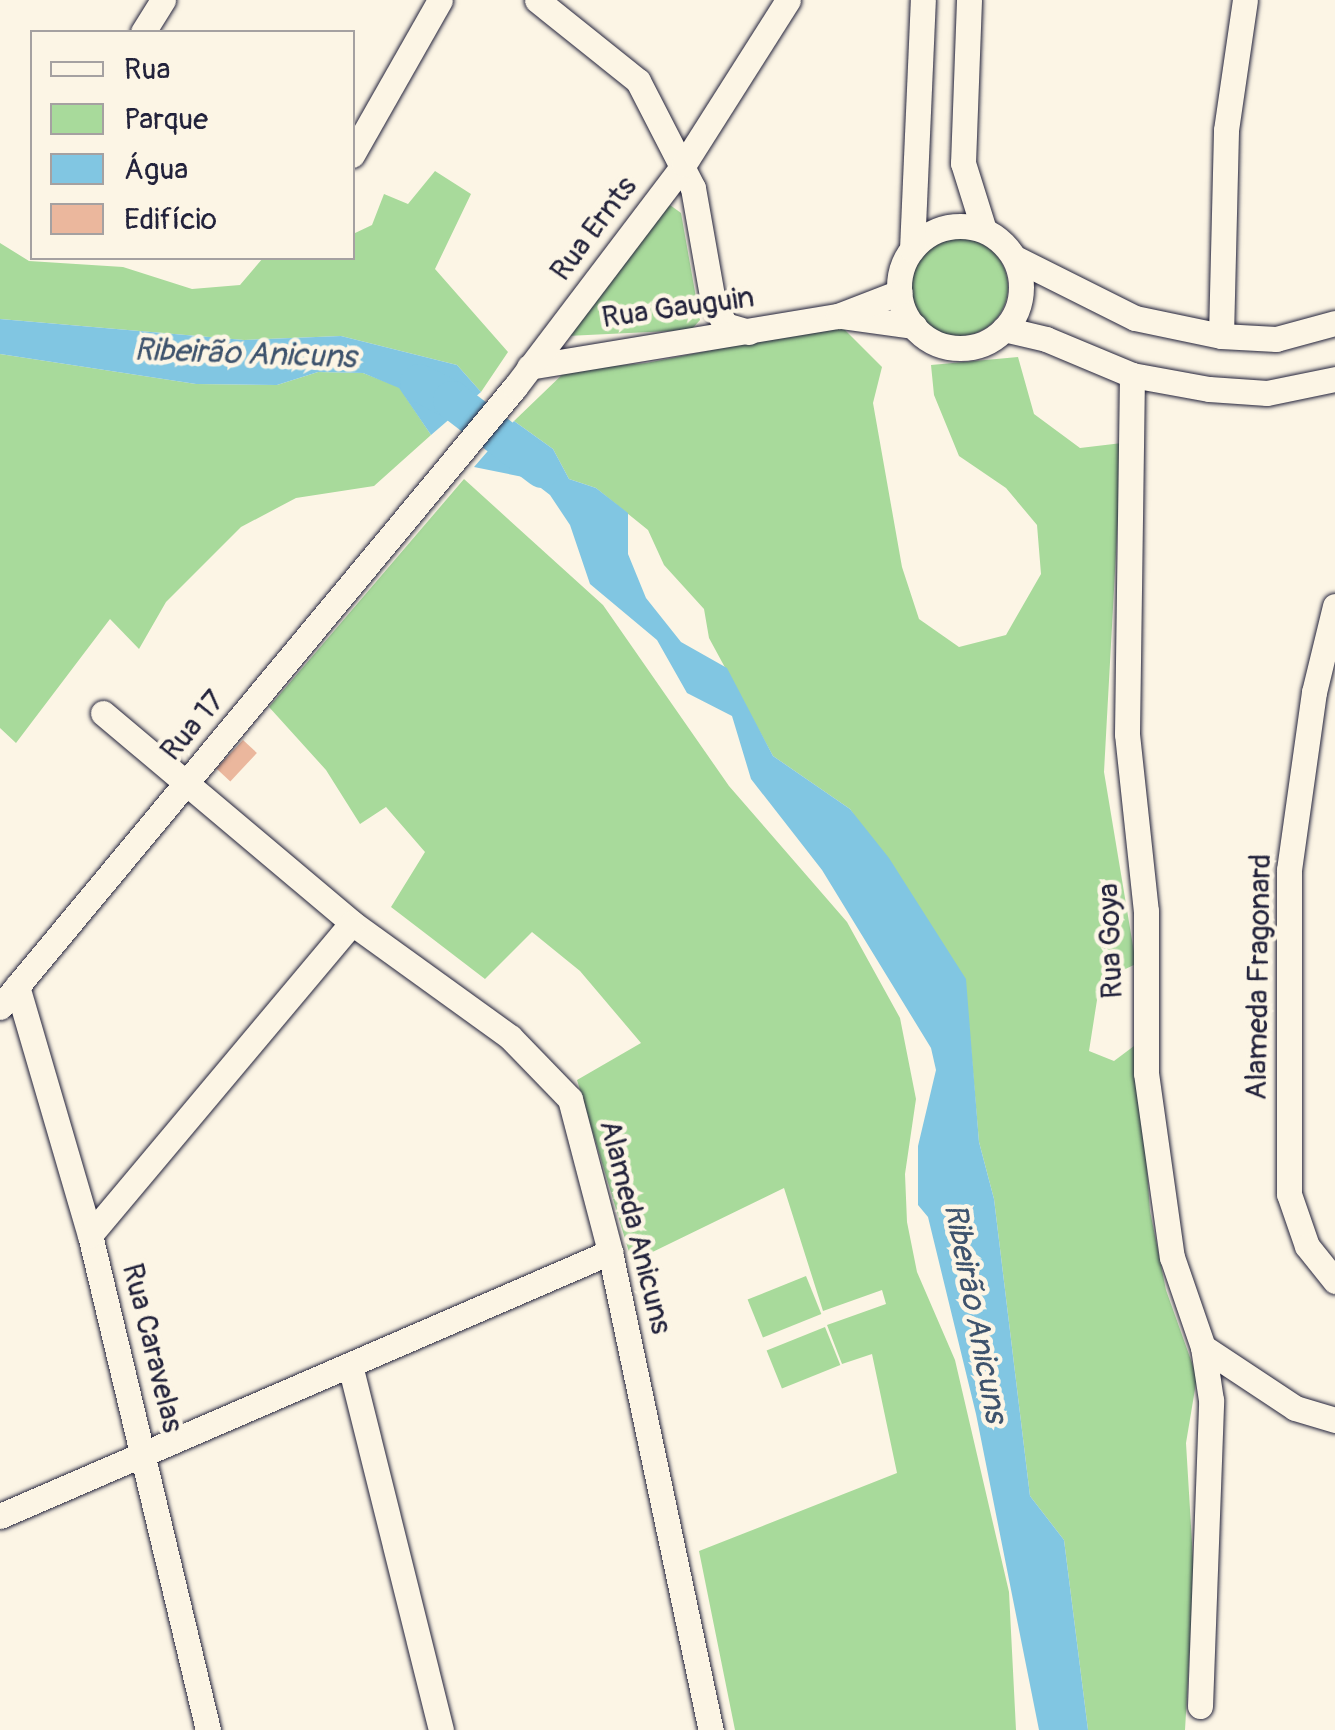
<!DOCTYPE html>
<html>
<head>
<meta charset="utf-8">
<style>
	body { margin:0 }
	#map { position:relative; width:1335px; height:1730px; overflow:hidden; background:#fcf5e5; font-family:Pangolin,sans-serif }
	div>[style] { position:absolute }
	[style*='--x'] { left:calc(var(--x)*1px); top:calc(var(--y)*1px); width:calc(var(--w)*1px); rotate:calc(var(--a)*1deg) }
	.green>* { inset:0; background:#a8da9b; transform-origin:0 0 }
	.round { border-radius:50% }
	.water>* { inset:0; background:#81c6e2 }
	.river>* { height:38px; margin:-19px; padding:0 19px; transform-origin:19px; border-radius:19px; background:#81c6e2 }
	.building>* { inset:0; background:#ebb79d; transform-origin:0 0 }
	.roads { filter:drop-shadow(0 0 2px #22223b) drop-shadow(0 0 2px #22223b) }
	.minor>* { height:25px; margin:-12.5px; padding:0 12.5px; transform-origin:12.5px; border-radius:12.5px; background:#fcf5e5 }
	.minor>.ring { margin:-12.5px; padding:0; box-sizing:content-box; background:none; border:25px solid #fcf5e5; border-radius:50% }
	span { translate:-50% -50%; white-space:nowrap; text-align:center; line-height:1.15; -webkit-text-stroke:9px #fcf5e5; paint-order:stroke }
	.street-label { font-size:30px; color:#22223b }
	.water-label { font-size:32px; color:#3e536d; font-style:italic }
	.legend { position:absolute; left:30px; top:30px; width:325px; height:230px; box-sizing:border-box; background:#fcf5e5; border:2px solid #a5a1a1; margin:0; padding:12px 18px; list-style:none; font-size:30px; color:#22223b }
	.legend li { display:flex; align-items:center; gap:20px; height:50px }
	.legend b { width:50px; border:2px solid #a5a1a1 }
</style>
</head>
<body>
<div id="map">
	<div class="green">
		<i style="clip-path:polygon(435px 171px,471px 194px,435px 269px,508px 352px,481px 392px,457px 365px,341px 336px,244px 340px,0 319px,0 243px,29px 261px,123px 267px,192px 289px,240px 285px,263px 258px,352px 258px,353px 234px,372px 225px,384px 194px,408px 204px)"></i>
		<i style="clip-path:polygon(670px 205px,681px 213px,700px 320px,691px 330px,567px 336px,657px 209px)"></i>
		<i class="round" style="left:910px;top:238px;width:98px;height:98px"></i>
		<i style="clip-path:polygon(840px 325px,882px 367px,873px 403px,902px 567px,919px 619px,959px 647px,1006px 635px,1041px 574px,1037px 525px,1006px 488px,959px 456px,934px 395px,931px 365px,1018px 357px,1034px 414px,1080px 448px,1122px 443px,1104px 772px,1136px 964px,1100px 981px,1089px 1051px,1114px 1061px,1138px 1043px,1150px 1211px,1166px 1290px,1197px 1377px,1186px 1443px,1194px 1576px,1185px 1730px,1088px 1730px,1064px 1540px,1030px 1496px,994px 1199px,979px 1142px,965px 979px,850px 809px,773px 756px,709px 638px,704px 609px,664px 565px,648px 530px,596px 488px,569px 479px,553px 449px,514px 421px,567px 370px,646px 363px)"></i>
		<i style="clip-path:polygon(0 354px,196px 384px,277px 385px,318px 372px,363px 373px,399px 387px,431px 435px,374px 486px,296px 498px,241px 527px,166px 602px,139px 649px,110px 619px,16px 743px,0 728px)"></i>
		<i style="clip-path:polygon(464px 479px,603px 605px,729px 786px,847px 922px,900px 1018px,916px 1099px,905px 1174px,907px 1222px,917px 1272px,955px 1360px,1009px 1592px,1016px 1730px,735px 1730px,699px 1551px,897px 1473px,872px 1354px,842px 1364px,827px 1325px,886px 1304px,882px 1290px,823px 1311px,784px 1188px,632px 1262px,577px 1080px,641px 1043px,580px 971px,532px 932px,485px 979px,391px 907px,425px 852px,386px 807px,360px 824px,326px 770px,269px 707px)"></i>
		<i style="left:806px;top:1276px;width:41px;height:63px;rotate:68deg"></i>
		<i style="left:825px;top:1327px;width:41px;height:63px;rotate:68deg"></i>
	</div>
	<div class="water">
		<i style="clip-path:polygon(0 319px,244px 340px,341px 336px,457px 365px,481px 392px,431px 435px,399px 388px,363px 373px,318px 372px,277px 385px,196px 384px,0 354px)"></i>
		<i style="clip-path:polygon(514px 421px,553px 449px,569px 479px,596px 488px,628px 513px,628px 554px,646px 598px,681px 642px,727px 668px,773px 756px,850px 809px,889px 858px,966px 979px,979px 1142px,994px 1199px,1030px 1496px,1064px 1540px,1088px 1730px,1039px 1730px,976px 1414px,928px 1217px,918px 1205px,918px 1146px,936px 1070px,931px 1048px,822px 870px,751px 779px,732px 716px,687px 693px,657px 640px,590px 584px,570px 525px,550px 495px,528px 478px,474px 467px)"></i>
	</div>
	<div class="river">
		<i style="--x:419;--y:383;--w:37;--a:27"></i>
		<i style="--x:452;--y:400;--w:113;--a:37.5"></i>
	</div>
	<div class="building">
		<i style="left:243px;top:740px;width:19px;height:39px;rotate:43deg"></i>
	</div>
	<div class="roads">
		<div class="minor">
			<i style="--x:537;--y:0;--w:129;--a:38.7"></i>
			<i style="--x:638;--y:81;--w:120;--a:62.8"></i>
			<i style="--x:693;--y:188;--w:116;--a:80"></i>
			<i style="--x:713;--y:302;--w:26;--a:62"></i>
			<i style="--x:725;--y:325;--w:25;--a:16"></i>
			<i style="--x:969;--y:0;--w:163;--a:92.1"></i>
			<i style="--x:963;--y:163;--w:70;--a:72.6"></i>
			<i style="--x:143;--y:32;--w:38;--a:-58"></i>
			<i style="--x:352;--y:155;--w:178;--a:-60.4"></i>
			<i class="ring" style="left:899px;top:226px;width:97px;height:97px"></i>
			<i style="--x:912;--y:249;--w:249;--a:-87.5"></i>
			<i style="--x:1015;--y:258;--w:134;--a:26.6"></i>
			<i style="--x:1135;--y:318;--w:88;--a:11.8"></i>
			<i style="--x:1221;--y:336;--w:55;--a:3.1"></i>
			<i style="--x:1276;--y:339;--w:61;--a:-15.2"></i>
			<i style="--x:842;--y:316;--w:73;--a:7.9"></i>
			<i style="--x:1004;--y:329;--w:43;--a:13.4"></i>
			<i style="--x:1046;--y:339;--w:93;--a:22.7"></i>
			<i style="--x:1132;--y:375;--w:78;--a:10.3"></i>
			<i style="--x:1209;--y:389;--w:58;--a:3.9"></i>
			<i style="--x:1267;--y:393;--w:69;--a:-11.6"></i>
			<i style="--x:1221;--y:336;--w:206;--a:-88.6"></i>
			<i style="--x:1226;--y:130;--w:131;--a:-81.7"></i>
			<i style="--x:529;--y:367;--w:313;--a:-9.4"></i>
			<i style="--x:838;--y:316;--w:66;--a:-21.2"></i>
			<i style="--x:1132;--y:375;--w:359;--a:90.8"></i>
			<i style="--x:1127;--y:734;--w:178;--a:83.9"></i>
			<i style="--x:1146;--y:911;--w:162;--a:90"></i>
			<i style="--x:1146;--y:1073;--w:186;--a:82"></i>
			<i style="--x:1172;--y:1257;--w:95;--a:71"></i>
			<i style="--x:1203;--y:1347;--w:110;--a:33.5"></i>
			<i style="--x:1295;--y:1408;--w:42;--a:16.7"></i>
			<i style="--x:1335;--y:606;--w:89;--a:103.7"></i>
			<i style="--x:1314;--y:692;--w:180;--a:98"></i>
			<i style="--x:1289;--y:870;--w:324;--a:90"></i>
			<i style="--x:1289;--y:1194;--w:55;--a:70.9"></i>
			<i style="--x:1307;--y:1246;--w:45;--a:51.3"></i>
			<i style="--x:103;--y:713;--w:326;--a:40.1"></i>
			<i style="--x:352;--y:923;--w:195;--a:35.8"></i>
			<i style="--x:510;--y:1037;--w:86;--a:45.9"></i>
			<i style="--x:570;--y:1099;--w:158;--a:75.3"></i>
			<i style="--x:610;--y:1252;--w:489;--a:78.1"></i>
			<i style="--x:17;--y:986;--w:259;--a:73.7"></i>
			<i style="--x:90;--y:1235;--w:509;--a:76.59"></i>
			<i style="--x:0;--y:1007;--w:806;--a:-50.29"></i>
			<i style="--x:515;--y:387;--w:280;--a:-52.8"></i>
			<i style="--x:684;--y:164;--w:194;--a:-57.6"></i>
			<i style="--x:90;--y:1235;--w:407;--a:-50"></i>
			<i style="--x:350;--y:1365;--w:376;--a:76"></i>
			<i style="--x:0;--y:1516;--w:665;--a:-23.4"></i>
			<i style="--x:1200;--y:1706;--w:306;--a:-87.9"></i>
			<i style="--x:1211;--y:1400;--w:54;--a:-98.6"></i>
		</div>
	</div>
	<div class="street-label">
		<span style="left:594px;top:229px;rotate:-53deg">Rua Ernts</span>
		<span style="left:678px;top:308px;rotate:-8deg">Rua Gauguin</span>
		<span style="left:193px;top:726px;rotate:-50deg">Rua 17</span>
		<span style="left:1111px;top:941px;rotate:-92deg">Rua Goya</span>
		<span style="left:1259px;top:977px;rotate:-89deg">Alameda Fragonard</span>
		<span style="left:635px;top:1227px;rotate:76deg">Alameda Anicuns</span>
		<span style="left:152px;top:1348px;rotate:76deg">Rua Caravelas</span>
	</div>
	<div class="water-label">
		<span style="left:245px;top:354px;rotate:2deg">Ribeirão Anicuns</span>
		<span style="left:975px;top:1313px;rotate:79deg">Ribeirão Anicuns</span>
	</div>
	<ul class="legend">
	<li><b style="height:12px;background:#fcf5e5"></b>Rua</li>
	<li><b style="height:28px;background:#a8da9b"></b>Parque</li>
	<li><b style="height:28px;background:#81c6e2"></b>Água</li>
	<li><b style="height:28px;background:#ebb79d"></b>Edifício</li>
	</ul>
</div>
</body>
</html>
